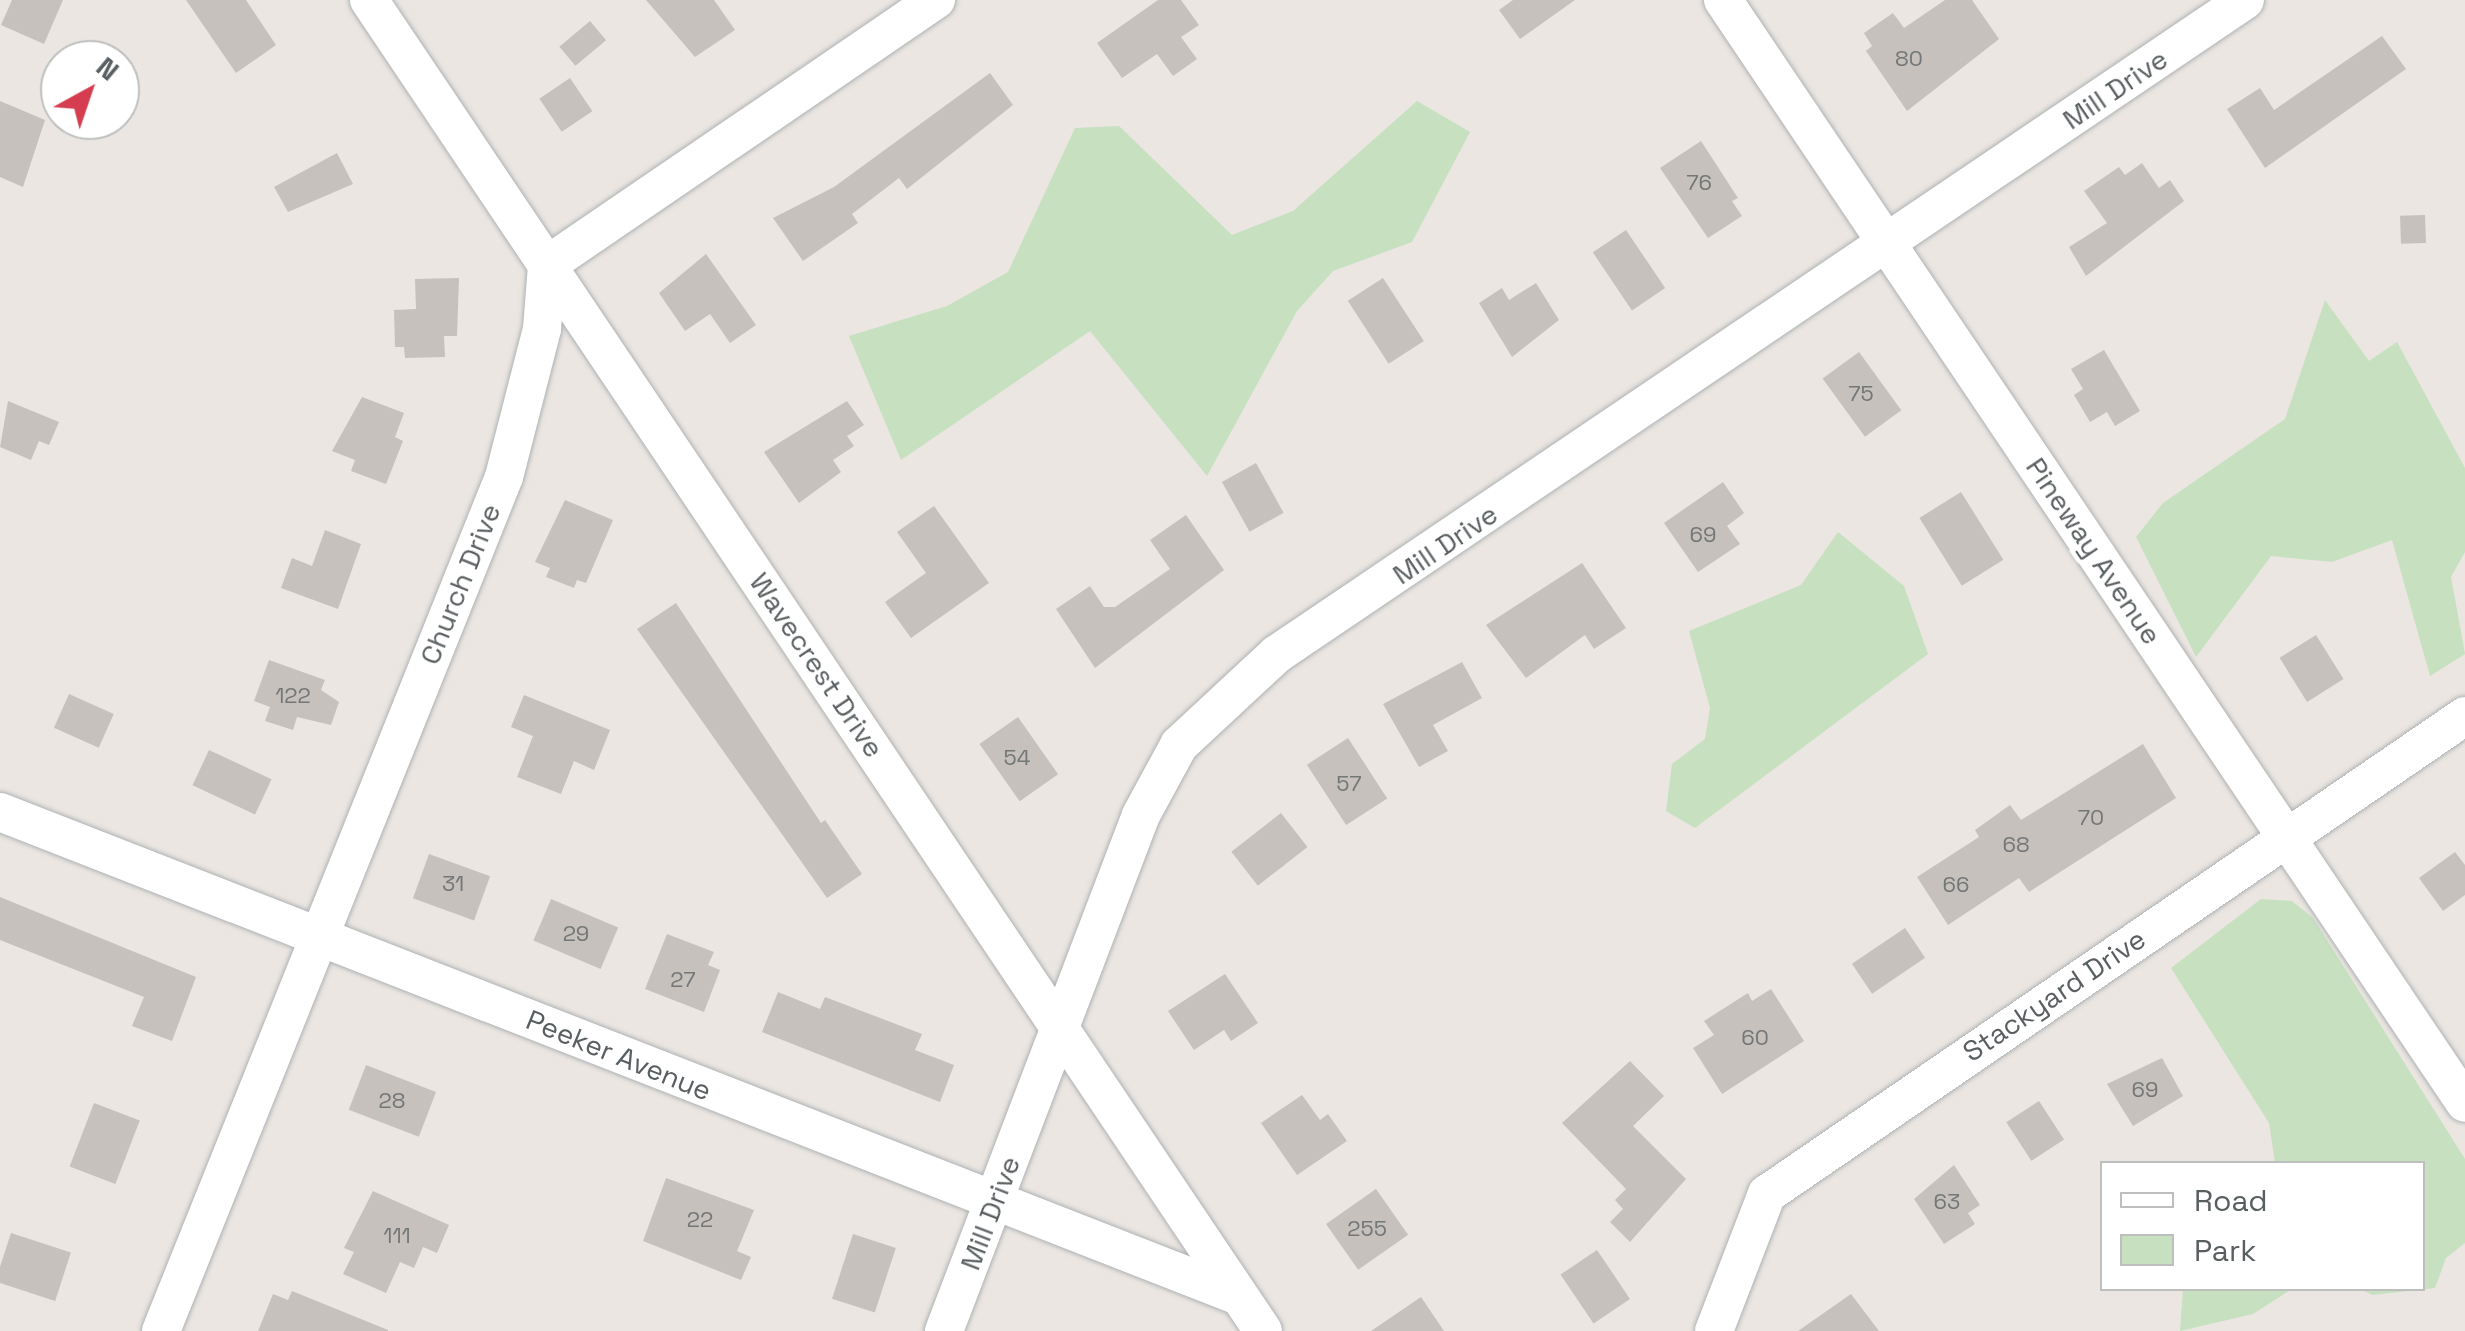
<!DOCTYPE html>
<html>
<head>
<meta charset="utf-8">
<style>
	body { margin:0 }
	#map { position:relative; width:2465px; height:1331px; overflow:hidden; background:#ebe6e1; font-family:"Space Grotesk",sans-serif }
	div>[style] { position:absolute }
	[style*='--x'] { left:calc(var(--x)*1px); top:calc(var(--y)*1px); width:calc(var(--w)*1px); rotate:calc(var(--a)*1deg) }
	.green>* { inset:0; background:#c6e0c0 }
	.building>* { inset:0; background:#c6c1bd; transform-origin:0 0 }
	.roads { filter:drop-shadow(0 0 2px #aeb2b5) drop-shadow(0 0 2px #aeb2b5) }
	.minor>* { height:38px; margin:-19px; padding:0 19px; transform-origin:19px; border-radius:19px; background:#fff }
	span { translate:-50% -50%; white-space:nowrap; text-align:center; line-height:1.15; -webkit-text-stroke:9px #fff; paint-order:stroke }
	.number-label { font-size:22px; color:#747777 }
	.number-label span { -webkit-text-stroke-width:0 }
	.street-label { font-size:28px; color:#595e60 }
	.legend { position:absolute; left:2100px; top:1161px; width:325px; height:130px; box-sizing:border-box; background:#fff; border:2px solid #bdbfbf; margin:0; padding:12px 18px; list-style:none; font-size:30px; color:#595e60 }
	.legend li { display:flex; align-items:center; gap:20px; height:50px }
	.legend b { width:50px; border:2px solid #bdbfbf }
	.north { position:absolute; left:40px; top:40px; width:100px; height:100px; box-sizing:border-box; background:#fff; border:2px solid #bdbfbf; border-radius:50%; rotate:40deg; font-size:28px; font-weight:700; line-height:40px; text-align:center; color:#595e60 }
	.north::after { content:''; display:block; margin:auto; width:35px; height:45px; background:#d53d50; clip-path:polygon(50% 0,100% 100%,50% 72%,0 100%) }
</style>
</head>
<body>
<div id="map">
	<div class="green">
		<i style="clip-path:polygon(1417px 101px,1470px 132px,1412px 242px,1333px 271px,1297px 311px,1207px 476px,1090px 331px,901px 460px,849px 336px,947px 306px,1008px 272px,1075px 128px,1119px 126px,1232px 235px,1293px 211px)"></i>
		<i style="clip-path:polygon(2325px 300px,2369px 361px,2397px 342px,2465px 468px,2465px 552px,2451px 577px,2465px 654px,2430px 676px,2392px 540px,2332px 562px,2271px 556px,2196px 657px,2136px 537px,2163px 503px,2285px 419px)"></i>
		<i style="clip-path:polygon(1838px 532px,1904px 586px,1928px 654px,1695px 828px,1666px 811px,1672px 764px,1705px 739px,1710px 708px,1689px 631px,1801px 585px)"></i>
		<i style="clip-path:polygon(2261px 899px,2292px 901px,2313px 918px,2465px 1159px,2465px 1243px,2446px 1258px,2435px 1288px,2372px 1295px,2361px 1289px,2422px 1288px,2422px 1164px,2275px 1163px,2269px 1123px,2171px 968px)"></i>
		<i style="clip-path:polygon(2183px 1289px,2183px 1288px,2292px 1289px,2253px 1314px,2180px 1331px)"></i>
	</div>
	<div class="building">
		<i style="clip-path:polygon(12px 0,63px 0,44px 44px,1px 25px)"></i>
		<i style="clip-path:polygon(186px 0,246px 0,276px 45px,236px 73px)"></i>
		<i style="clip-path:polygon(646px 0,714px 0,735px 30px,695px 57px)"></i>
		<i style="clip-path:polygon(1158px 0,1181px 0,1199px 25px,1181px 37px,1197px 59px,1173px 76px,1157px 54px,1122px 78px,1097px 43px)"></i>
		<i style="clip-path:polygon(1513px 0,1575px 0,1520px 39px,1499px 10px)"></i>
		<i style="clip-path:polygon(1945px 0,1972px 0,1999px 39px,1907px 111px,1866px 51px,1872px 46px,1864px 33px,1893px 13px,1904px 28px)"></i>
		<i style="left:590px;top:21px;width:25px;height:40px;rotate:50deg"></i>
		<i style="clip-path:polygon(2382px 36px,2406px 69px,2265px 168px,2227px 109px,2260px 88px,2274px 110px)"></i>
		<i style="clip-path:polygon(990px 73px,1013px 105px,907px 189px,899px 178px,852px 214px,858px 223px,803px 261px,773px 218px,834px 187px)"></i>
		<i style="left:570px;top:78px;width:40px;height:37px;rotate:56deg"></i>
		<i style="clip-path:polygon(0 101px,45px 120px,23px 187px,0 177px)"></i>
		<i style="clip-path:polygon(1701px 141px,1738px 198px,1732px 201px,1742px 216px,1708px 238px,1660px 168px)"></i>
		<i style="clip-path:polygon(337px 153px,353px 184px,288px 212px,274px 187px)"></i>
		<i style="clip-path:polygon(2142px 163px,2159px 188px,2170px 180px,2184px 201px,2086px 276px,2069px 247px,2107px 223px,2084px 191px,2119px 167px,2125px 175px)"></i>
		<i style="left:2425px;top:215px;width:28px;height:25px;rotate:88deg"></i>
		<i style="left:1626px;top:230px;width:70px;height:40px;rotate:56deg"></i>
		<i style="clip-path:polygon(706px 254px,756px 325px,730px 343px,710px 314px,685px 331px,659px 293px)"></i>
		<i style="clip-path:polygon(459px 278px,457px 336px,444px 336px,445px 357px,405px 358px,404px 347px,395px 347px,394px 310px,416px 309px,415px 279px)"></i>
		<i style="left:1383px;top:278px;width:75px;height:42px;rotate:57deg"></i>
		<i style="clip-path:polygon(1536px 283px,1559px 320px,1512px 357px,1479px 303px,1502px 288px,1509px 300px)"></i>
		<i style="clip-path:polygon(2104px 350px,2140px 411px,2115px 426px,2107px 412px,2090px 422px,2074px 395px,2083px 389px,2071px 369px)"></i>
		<i style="left:1859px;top:352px;width:72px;height:45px;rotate:54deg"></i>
		<i style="clip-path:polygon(362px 397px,404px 413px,395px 437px,403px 441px,386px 484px,351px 471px,355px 460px,332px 451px)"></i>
		<i style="clip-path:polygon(8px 401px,59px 422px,49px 445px,39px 441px,31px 460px,0 447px)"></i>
		<i style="clip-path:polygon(847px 401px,864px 425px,847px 436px,854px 446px,833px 460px,841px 472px,799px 503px,764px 452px)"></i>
		<i style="left:1256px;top:463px;width:57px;height:39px;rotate:61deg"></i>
		<i style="clip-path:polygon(1723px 482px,1744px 513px,1727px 526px,1740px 544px,1698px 572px,1664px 523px)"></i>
		<i style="left:1961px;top:492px;width:80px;height:49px;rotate:58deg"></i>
		<i style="clip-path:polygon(565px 500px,613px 520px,586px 583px,577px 580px,574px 588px,546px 577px,550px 568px,535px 562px)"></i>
		<i style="clip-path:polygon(934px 506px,989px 583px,911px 638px,885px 602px,926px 573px,897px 532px)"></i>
		<i style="clip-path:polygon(1186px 515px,1224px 570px,1095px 668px,1056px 609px,1090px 586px,1104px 607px,1115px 607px,1170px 569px,1150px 540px)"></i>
		<i style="clip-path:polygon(325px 530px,361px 544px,338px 609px,281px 588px,292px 558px,312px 566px)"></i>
		<i style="clip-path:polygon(1582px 563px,1626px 628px,1594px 649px,1585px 635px,1526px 678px,1486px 625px)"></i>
		<i style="clip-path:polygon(676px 603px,821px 823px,825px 820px,862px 874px,827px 898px,637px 629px)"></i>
		<i style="left:2316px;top:635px;width:52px;height:43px;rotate:58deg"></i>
		<i style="clip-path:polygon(269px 660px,325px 680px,321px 690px,339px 702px,331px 725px,297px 717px,293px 730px,265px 721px,270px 707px,254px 701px)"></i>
		<i style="clip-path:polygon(1462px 662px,1482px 698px,1433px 725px,1448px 751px,1419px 767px,1383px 704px)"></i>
		<i style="left:69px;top:694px;width:49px;height:37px;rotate:24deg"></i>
		<i style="clip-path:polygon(524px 695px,610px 730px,594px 770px,574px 761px,561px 794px,517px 777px,533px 736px,511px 727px)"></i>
		<i style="left:1018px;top:717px;width:70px;height:47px;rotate:55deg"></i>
		<i style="left:1348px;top:738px;width:72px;height:49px;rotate:57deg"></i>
		<i style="clip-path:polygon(2143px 744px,2176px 798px,2029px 892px,2019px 878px,1948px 925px,1917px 877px,1979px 837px,1975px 830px,2010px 805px,2021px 820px)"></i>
		<i style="left:209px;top:750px;width:69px;height:39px;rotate:25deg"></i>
		<i style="left:1281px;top:813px;width:43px;height:63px;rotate:52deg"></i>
		<i style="clip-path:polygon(2455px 852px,2465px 865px,2465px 895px,2443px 911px,2419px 878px)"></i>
		<i style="left:429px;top:854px;width:65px;height:47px;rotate:20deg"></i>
		<i style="clip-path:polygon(0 897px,196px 977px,172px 1041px,132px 1026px,144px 997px,0 940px)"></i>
		<i style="left:551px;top:899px;width:73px;height:45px;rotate:23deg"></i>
		<i style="left:1905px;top:928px;width:36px;height:64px;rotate:56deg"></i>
		<i style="clip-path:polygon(667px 934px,714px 952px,708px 965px,720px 970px,704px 1012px,645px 989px)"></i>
		<i style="clip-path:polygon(1225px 974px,1258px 1023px,1231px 1041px,1224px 1030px,1194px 1050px,1168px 1011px)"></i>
		<i style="clip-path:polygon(1771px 989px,1804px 1041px,1722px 1094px,1693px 1048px,1714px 1035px,1704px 1021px,1748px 993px,1752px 1001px)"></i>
		<i style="clip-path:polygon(778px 992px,820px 1009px,825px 997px,922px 1034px,915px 1050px,954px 1065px,940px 1102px,762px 1032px)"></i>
		<i style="clip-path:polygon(2162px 1058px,2183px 1096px,2133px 1126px,2107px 1084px)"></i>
		<i style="clip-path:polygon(1630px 1061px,1664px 1096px,1633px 1126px,1686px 1179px,1630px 1242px,1610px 1222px,1623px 1209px,1615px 1200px,1626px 1189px,1562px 1123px)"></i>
		<i style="left:366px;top:1065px;width:75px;height:48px;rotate:21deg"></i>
		<i style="clip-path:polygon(1302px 1095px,1320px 1120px,1328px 1114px,1347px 1141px,1297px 1175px,1261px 1123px)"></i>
		<i style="left:2039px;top:1101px;width:46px;height:39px;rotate:57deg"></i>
		<i style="left:94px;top:1103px;width:49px;height:68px;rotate:21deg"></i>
		<i style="clip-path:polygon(1954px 1165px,1980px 1205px,1968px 1213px,1975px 1224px,1944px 1244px,1914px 1199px)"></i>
		<i style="clip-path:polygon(666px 1178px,754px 1210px,737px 1251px,751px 1257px,741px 1280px,643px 1241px)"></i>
		<i style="left:1376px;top:1189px;width:56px;height:61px;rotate:55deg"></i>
		<i style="clip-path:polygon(373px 1191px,449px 1225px,437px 1253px,423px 1247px,414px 1268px,400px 1262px,386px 1293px,343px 1274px,354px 1252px,344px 1248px)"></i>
		<i style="left:11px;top:1233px;width:63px;height:51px;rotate:18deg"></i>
		<i style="left:853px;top:1234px;width:45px;height:68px;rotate:18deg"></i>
		<i style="left:1597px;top:1250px;width:59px;height:44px;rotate:56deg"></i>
		<i style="clip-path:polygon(292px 1291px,388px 1330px,388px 1331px,258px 1331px,273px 1294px,288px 1300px)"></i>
		<i style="clip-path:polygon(1851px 1294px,1879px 1331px,1798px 1331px)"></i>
		<i style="clip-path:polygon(1421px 1297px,1444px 1331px,1371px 1331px)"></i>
	</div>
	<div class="roads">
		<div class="minor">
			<i style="--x:369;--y:0;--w:1603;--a:56.11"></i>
			<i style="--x:1723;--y:0;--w:1329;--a:56.07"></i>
			<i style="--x:0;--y:812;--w:1330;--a:21.34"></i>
			<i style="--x:161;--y:1331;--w:920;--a:-68.12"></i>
			<i style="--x:504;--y:477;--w:153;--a:-75.6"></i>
			<i style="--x:542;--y:329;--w:64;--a:-85.5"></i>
			<i style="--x:547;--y:265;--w:471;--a:-34.3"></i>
			<i style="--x:944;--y:1331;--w:552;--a:-69.1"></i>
			<i style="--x:1141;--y:815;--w:80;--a:-61.5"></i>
			<i style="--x:1179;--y:745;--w:134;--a:-42.9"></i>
			<i style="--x:1277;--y:654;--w:1168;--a:-34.04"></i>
			<i style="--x:1714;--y:1331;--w:147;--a:-68.9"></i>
			<i style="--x:1767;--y:1194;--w:846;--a:-34.4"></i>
		</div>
	</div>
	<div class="number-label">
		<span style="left:1909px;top:59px">80</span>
		<span style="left:1699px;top:183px">76</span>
		<span style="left:1861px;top:394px">75</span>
		<span style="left:1703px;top:535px">69</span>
		<span style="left:293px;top:696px">122</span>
		<span style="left:1017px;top:758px">54</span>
		<span style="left:1349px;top:784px">57</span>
		<span style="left:2091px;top:818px">70</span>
		<span style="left:2016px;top:845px">68</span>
		<span style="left:453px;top:884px">31</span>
		<span style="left:1956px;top:885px">66</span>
		<span style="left:576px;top:934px">29</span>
		<span style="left:683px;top:980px">27</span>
		<span style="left:1755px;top:1038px">60</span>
		<span style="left:2145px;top:1090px">69</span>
		<span style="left:392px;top:1101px">28</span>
		<span style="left:1947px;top:1202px">63</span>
		<span style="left:700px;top:1220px">22</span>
		<span style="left:1367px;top:1229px">255</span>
		<span style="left:397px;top:1236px">111</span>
	</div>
	<div class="street-label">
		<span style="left:2115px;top:89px;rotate:-34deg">Mill Drive</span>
		<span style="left:1445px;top:544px;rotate:-34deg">Mill Drive</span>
		<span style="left:2094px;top:551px;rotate:56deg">Pineway Avenue</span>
		<span style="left:460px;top:584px;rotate:-68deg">Church Drive</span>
		<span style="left:817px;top:665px;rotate:56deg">Wavecrest Drive</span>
		<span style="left:2054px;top:995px;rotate:-34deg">Stackyard Drive</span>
		<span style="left:619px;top:1055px;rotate:22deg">Peeker Avenue</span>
		<span style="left:990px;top:1213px;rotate:-69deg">Mill Drive</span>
	</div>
	<ul class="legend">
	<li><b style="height:12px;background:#fff"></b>Road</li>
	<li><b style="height:28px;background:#c6e0c0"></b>Park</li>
	</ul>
	<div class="north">N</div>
</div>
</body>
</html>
